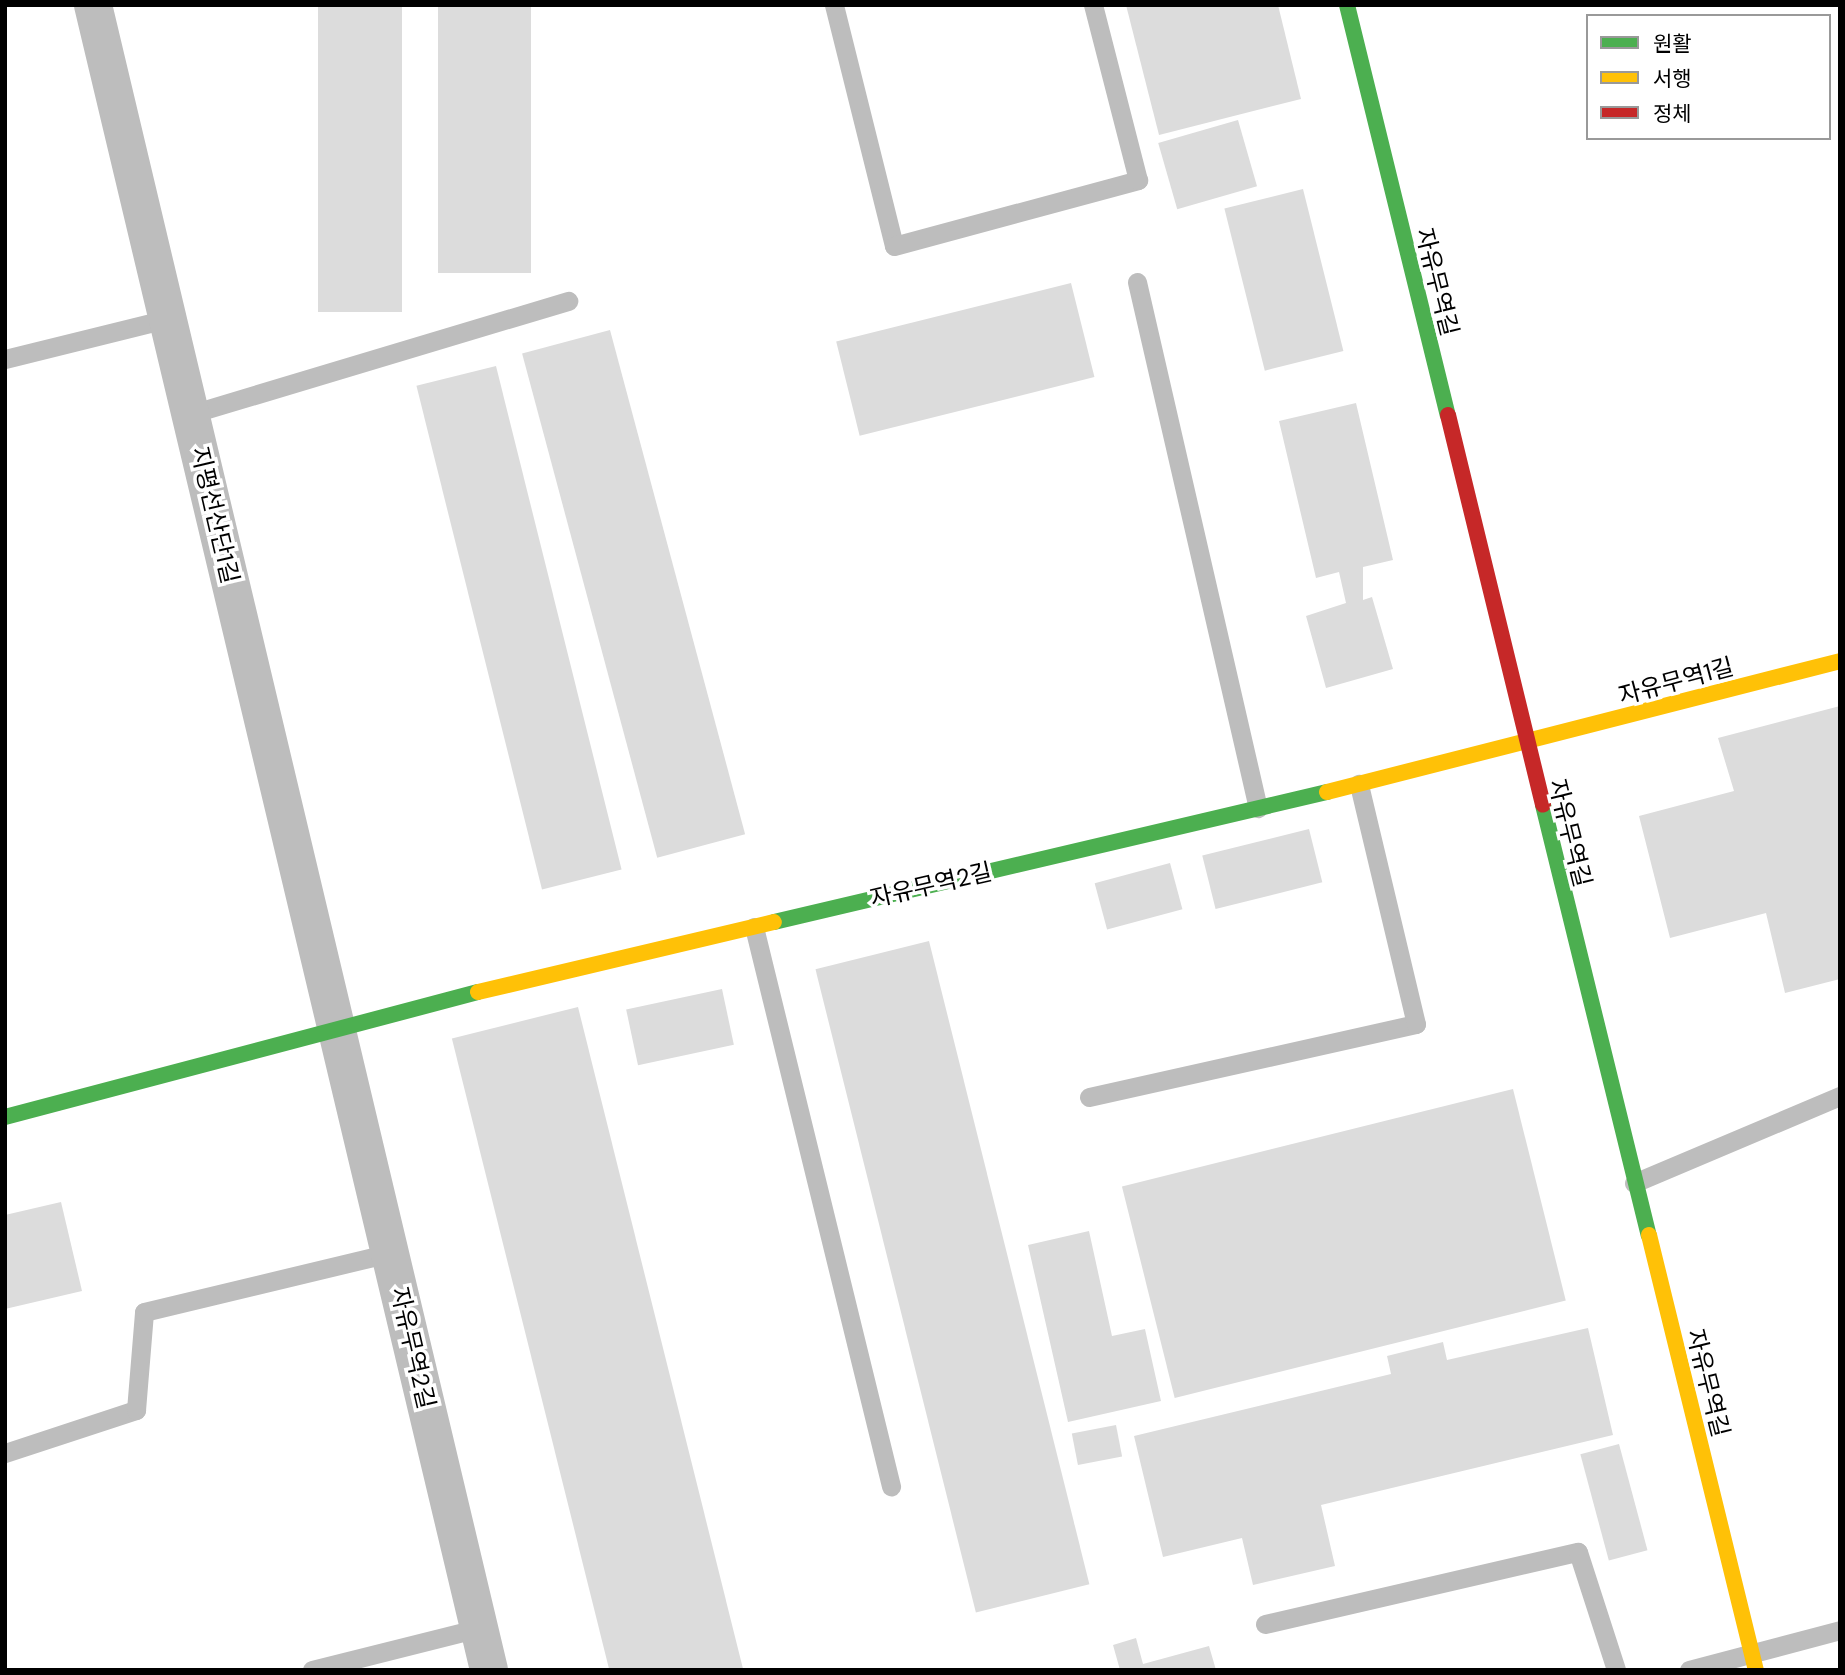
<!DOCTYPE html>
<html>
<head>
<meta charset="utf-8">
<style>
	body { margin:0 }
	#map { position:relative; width:1845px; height:1675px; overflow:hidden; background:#fff; font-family:"DM Sans","Noto Sans KR",sans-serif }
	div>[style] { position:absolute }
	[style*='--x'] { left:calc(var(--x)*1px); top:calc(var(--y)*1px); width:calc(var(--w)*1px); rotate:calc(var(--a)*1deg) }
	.building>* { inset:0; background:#dcdcdc; transform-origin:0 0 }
	.lane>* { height:19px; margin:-9.5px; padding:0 9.5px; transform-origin:9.5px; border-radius:9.5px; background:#bdbdbd }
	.street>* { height:38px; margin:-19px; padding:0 19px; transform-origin:19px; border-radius:19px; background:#bdbdbd }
	.fast>* { height:16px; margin:-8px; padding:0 8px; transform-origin:8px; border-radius:8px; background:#4caf50 }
	.slow>* { height:16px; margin:-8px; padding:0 8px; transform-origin:8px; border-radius:8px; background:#ffc107 }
	.jam>* { height:16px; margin:-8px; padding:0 8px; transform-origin:8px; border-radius:8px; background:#c62828 }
	span { translate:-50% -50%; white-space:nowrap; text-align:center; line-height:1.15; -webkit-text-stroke:7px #fff; paint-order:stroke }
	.street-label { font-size:24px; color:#000 }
	.frame { position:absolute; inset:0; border:7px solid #000; pointer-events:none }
	.legend { position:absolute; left:1586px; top:14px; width:245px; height:126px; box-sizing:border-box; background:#fff; border:2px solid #999; margin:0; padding:9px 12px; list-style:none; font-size:21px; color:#000 }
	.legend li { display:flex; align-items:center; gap:14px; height:35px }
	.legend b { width:35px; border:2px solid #999 }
</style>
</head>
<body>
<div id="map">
	<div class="building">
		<i style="left:318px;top:5px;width:84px;height:307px"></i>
		<i style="left:438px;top:5px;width:93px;height:268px"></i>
		<i style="clip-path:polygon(1126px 5px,1278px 5px,1301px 99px,1159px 135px)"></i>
		<i style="left:1238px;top:120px;width:69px;height:83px;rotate:74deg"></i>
		<i style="left:1303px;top:189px;width:167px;height:81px;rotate:76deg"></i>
		<i style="left:1071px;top:283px;width:97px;height:242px;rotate:76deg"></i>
		<i style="left:610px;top:330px;width:522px;height:91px;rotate:75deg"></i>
		<i style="left:496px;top:366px;width:519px;height:82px;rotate:76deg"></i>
		<i style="clip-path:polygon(1356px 403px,1393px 560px,1363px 567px,1363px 600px,1372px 597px,1393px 669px,1326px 688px,1306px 616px,1346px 603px,1339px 572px,1316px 578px,1279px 421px)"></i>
		<i style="clip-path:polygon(1840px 706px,1840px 979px,1785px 993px,1766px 913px,1670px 938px,1639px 816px,1734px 791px,1718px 738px)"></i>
		<i style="left:1309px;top:829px;width:55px;height:110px;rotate:76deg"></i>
		<i style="left:1170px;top:863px;width:48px;height:78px;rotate:75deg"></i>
		<i style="left:929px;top:941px;width:663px;height:117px;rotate:76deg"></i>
		<i style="left:722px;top:989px;width:57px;height:98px;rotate:78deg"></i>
		<i style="left:578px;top:1007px;width:683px;height:130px;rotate:76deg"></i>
		<i style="left:1513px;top:1089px;width:218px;height:403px;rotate:76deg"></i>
		<i style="clip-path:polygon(61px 1202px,82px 1291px,5px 1309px,5px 1215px)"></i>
		<i style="clip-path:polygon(1089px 1231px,1112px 1336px,1145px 1329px,1161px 1401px,1068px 1422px,1028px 1245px)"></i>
		<i style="clip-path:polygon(1588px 1328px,1613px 1435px,1321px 1505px,1335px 1566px,1253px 1585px,1242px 1538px,1163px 1557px,1134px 1436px,1391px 1374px,1387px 1356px,1443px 1342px,1447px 1360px)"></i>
		<i style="left:1116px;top:1425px;width:32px;height:45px;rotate:79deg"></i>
		<i style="left:1619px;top:1444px;width:110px;height:40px;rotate:75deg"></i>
		<i style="clip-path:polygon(1136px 1638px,1143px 1664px,1209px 1646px,1216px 1670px,1120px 1670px,1113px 1645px)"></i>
	</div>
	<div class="lane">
		<i style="--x:834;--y:5;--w:248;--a:76"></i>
		<i style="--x:894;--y:246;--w:253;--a:-15.1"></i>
		<i style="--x:1138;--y:180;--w:181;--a:-104.4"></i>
		<i style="--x:1137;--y:282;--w:540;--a:77.05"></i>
		<i style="--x:5;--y:359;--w:167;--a:-13.9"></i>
		<i style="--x:191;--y:414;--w:394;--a:-16.7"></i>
		<i style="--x:754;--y:927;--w:576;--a:76.23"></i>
		<i style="--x:1089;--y:1097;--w:335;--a:-12.6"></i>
		<i style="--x:1416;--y:1024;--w:247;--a:-103.4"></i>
		<i style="--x:1634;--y:1183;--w:224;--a:-22.9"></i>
		<i style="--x:5;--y:1453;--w:138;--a:-18.2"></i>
		<i style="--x:136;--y:1410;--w:98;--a:-85.3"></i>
		<i style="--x:144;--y:1312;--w:253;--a:-13.5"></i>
		<i style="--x:1265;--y:1624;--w:321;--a:-13"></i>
		<i style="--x:1578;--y:1552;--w:124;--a:72.1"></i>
		<i style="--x:312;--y:1670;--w:172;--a:-14.1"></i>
		<i style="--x:1689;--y:1670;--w:156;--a:-14.8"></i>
	</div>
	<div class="street">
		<i style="--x:93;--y:5;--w:1711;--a:76.62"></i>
	</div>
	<div class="fast">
		<i style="--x:1347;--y:5;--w:422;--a:76.2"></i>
		<i style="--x:1543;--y:805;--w:443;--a:76.2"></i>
		<i style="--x:774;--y:922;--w:568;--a:-13.23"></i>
		<i style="--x:5;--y:1117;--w:489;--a:-14.8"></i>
	</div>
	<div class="slow">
		<i style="--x:1327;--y:792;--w:529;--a:-14.32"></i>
		<i style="--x:478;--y:992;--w:304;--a:-13.3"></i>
		<i style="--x:1649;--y:1235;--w:448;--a:76.2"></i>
	</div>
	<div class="jam">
		<i style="--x:1448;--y:415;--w:401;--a:76.3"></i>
	</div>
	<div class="street-label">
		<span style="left:1437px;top:282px;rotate:76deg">자유무역길</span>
		<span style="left:215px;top:515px;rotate:77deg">지평선산단1길</span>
		<span style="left:1676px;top:681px;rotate:-15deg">자유무역1길</span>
		<span style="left:1570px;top:833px;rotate:76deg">자유무역길</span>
		<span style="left:931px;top:885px;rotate:-13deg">자유무역2길</span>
		<span style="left:413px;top:1348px;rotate:77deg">자유무역2길</span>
		<span style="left:1708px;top:1383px;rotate:76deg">자유무역길</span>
	</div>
	<div class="frame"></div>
	<ul class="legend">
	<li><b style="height:9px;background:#4caf50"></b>원활</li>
	<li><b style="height:9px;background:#ffc107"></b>서행</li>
	<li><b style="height:9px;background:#c62828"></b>정체</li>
	</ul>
</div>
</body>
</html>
